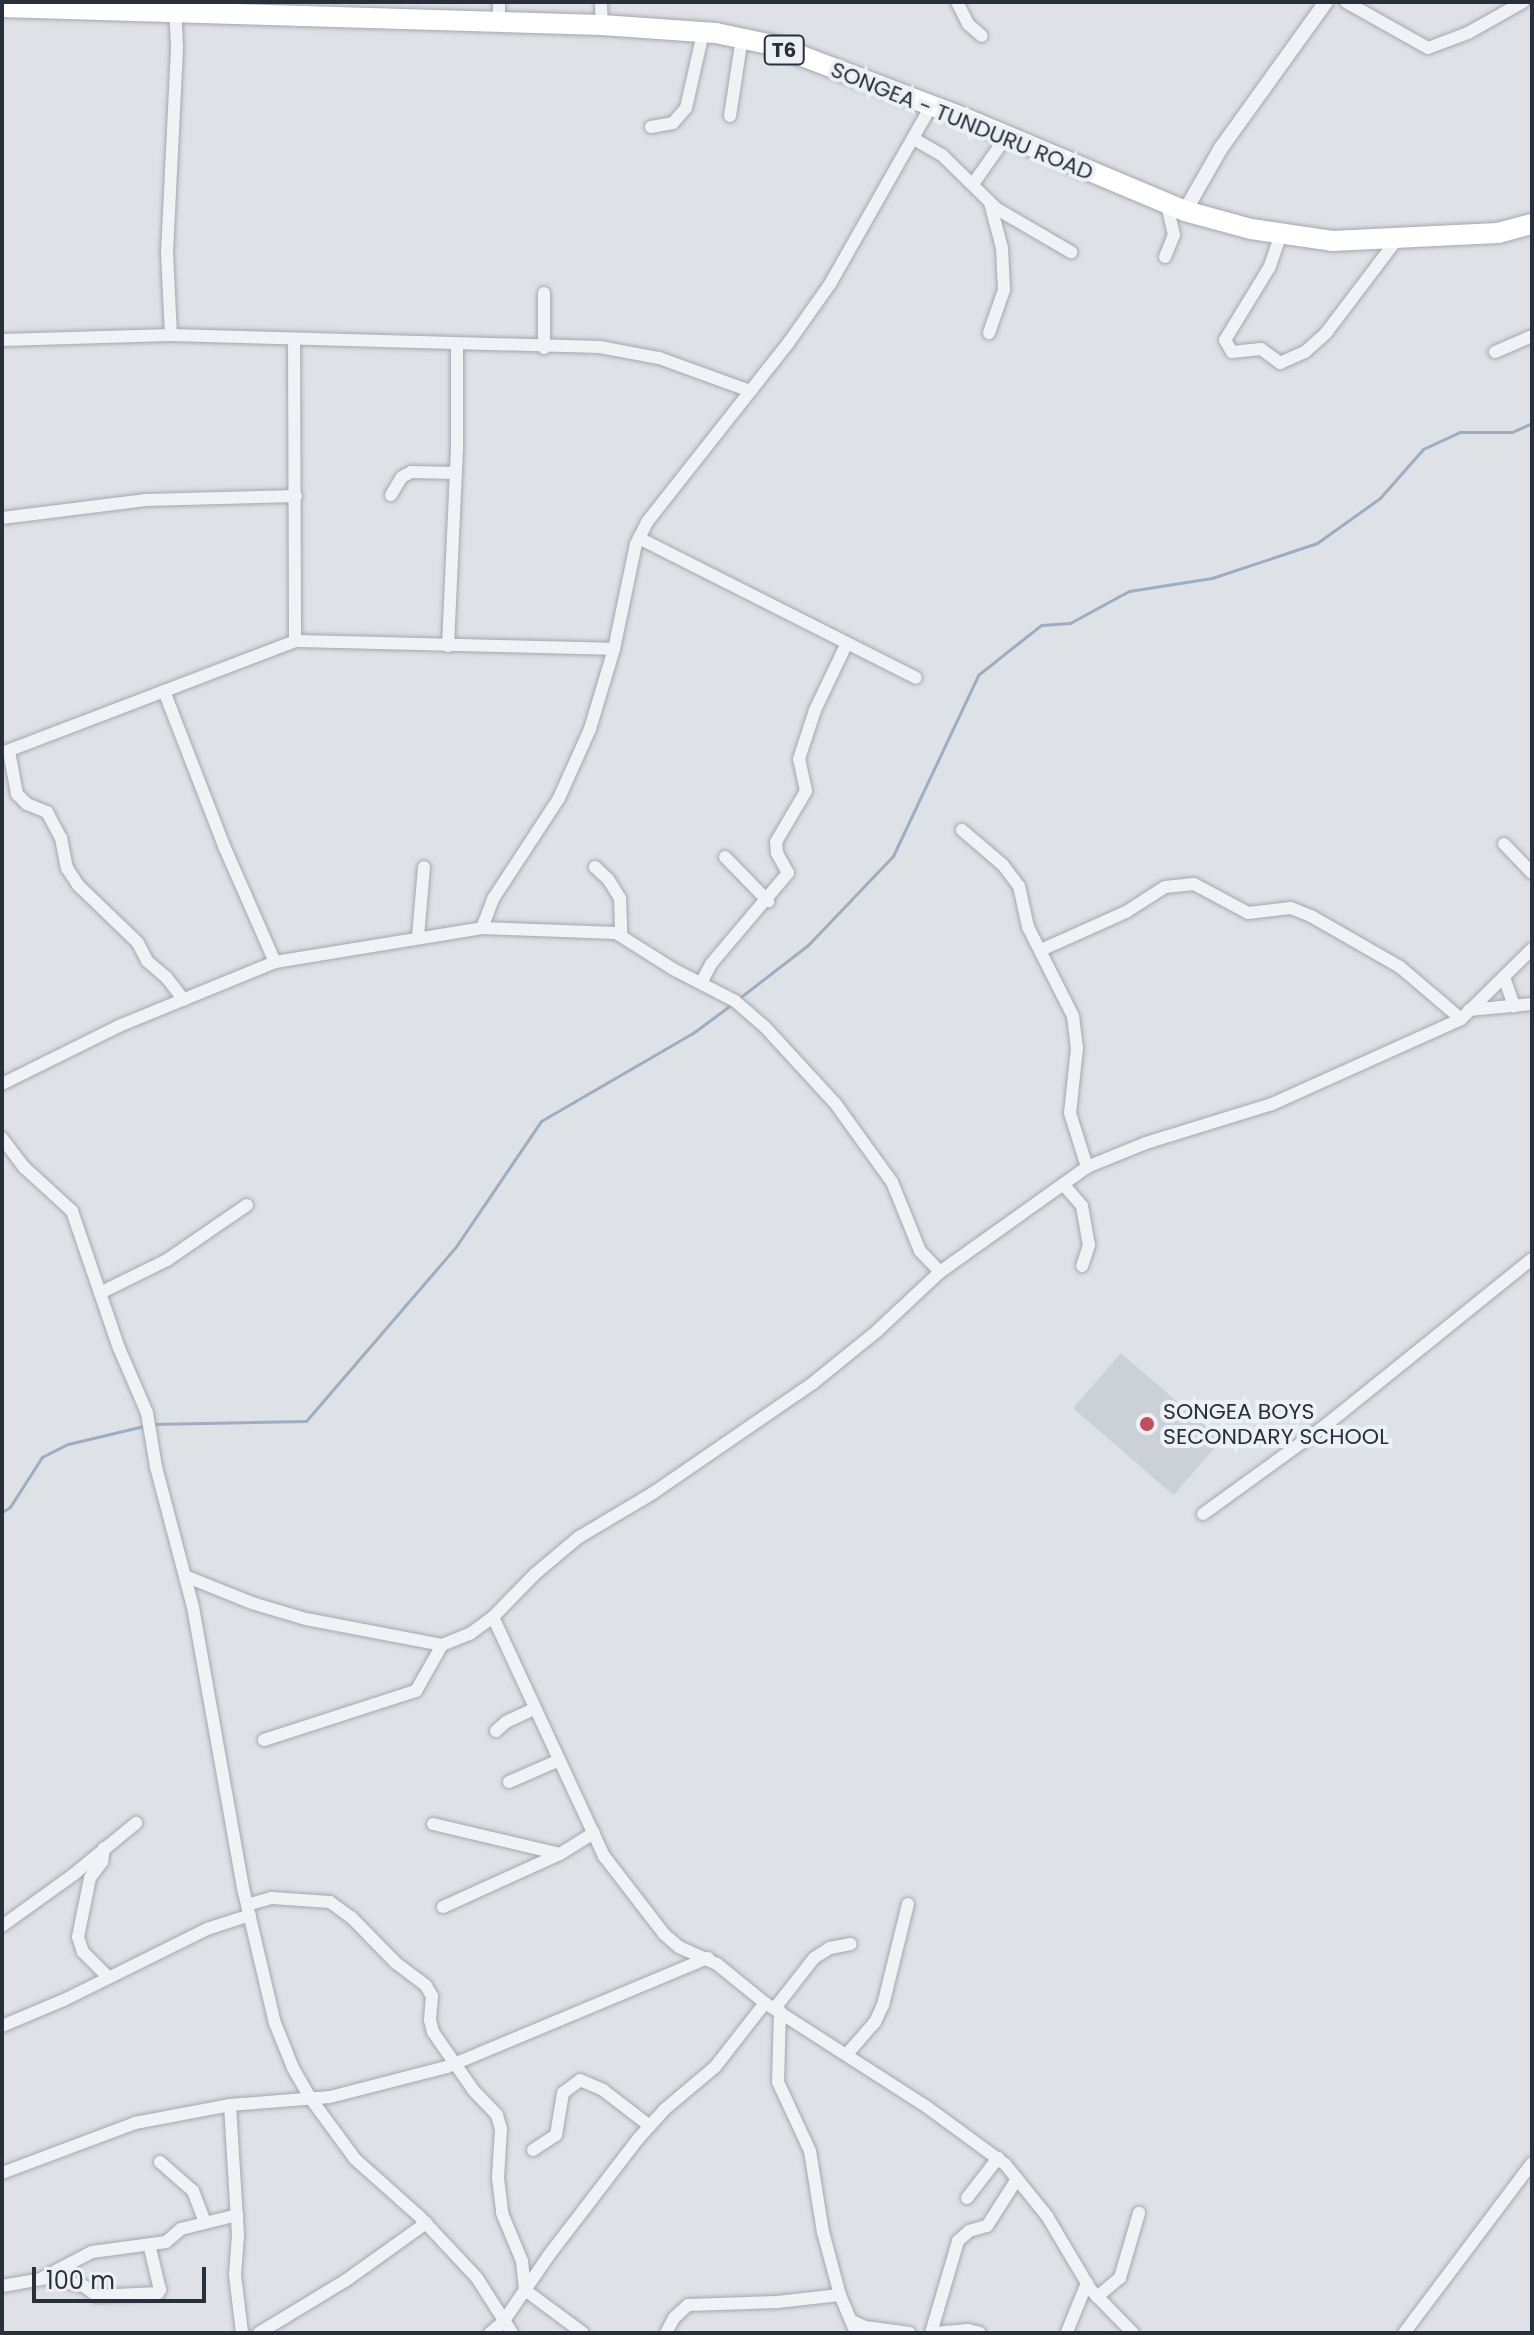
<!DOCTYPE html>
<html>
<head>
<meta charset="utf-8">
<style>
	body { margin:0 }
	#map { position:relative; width:1534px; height:2335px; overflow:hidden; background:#dee1e6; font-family:Poppins,sans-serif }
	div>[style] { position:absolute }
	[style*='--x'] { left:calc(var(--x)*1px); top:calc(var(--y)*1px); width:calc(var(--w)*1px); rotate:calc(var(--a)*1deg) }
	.built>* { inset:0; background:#ccd0d7; transform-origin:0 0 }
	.stream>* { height:3px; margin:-1.5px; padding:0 1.5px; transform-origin:1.5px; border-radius:1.5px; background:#9daec2 }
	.roads { filter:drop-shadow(0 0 2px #a4a8af) drop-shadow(0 0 2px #a4a8af) }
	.minor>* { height:12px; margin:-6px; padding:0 6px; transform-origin:6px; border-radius:6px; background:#f0f2f5 }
	.tertiary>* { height:14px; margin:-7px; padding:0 7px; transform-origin:7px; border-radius:7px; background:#f0f2f5 }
	.trunk>* { height:20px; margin:-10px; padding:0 10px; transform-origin:10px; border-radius:10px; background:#fff }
	.dots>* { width:22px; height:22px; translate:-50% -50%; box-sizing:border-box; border:4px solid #edf0f4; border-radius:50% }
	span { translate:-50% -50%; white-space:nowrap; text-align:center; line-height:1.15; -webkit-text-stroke:8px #edf0f4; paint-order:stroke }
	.shield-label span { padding:2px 6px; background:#edf0f4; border:2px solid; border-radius:6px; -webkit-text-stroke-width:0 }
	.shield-label { font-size:20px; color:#292f3b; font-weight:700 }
	.street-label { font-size:22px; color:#292f3b }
	.poi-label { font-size:22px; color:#292f3b }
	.left { translate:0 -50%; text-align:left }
	.frame { position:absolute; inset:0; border:4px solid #292f3b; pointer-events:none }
	.scale { position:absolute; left:32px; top:2267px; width:174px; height:36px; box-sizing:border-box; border:4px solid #292f3b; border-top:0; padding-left:10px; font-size:24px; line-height:28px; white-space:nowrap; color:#292f3b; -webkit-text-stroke:6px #edf0f4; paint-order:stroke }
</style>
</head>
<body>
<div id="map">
	<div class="built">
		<i style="left:1121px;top:1353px;width:133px;height:73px;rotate:41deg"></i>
	</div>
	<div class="stream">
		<i style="--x:738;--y:999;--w:88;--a:-37.6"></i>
		<i style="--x:808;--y:945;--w:123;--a:-46.3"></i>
		<i style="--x:893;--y:856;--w:200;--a:-64.8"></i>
		<i style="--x:978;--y:675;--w:80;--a:-38.4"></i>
		<i style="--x:1041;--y:625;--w:29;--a:-4"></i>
		<i style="--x:1070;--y:623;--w:67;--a:-28.5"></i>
		<i style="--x:1129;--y:591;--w:84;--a:-8.9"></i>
		<i style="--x:1212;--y:578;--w:111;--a:-18.4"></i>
		<i style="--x:1317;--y:543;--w:77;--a:-35.5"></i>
		<i style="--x:1380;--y:498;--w:65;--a:-48.7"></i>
		<i style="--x:1423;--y:449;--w:41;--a:-24.7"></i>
		<i style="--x:1460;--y:432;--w:52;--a:0"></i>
		<i style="--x:1512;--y:432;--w:22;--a:-24"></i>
		<i style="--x:152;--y:1424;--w:154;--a:-1.1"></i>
		<i style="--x:306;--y:1421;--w:228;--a:-49.3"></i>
		<i style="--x:455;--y:1248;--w:153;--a:-55.9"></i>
		<i style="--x:541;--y:1121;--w:176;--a:-30.1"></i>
		<i style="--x:693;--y:1033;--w:49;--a:-36.6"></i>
		<i style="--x:2;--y:1512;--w:9;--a:-32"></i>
		<i style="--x:10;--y:1507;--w:59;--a:-57.4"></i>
		<i style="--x:42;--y:1457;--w:29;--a:-27"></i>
		<i style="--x:68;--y:1444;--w:78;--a:-13.3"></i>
	</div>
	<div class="roads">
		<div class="minor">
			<i style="--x:499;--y:2;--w:20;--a:90"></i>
			<i style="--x:601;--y:2;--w:23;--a:88"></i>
			<i style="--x:957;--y:2;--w:25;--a:63"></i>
			<i style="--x:968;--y:24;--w:18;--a:41"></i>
			<i style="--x:1346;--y:2;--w:94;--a:29.3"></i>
			<i style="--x:1428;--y:48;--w:43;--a:-20.6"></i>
			<i style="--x:1468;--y:33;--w:63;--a:-29.4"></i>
			<i style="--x:730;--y:116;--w:79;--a:-81.3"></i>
			<i style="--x:651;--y:127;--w:22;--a:-10"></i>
			<i style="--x:673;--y:123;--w:20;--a:-49"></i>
			<i style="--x:686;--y:108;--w:77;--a:-77.2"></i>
			<i style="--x:914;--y:139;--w:32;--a:30"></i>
			<i style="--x:942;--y:155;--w:77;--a:44.5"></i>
			<i style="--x:997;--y:209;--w:86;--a:30.2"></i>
			<i style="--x:973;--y:184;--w:57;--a:-54.9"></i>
			<i style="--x:1281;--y:234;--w:36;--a:109"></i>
			<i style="--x:1269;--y:268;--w:84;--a:121.4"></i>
			<i style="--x:1225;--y:340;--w:14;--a:60"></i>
			<i style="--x:1232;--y:352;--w:29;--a:-6"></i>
			<i style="--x:1261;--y:349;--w:24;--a:36"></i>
			<i style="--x:1280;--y:363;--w:27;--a:-24"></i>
			<i style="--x:1305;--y:352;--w:28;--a:-42"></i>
			<i style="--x:1326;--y:333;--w:119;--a:-52.8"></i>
			<i style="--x:1165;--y:257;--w:24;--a:-68"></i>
			<i style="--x:1174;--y:235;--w:32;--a:-103"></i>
			<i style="--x:989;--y:333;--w:46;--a:-70.8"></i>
			<i style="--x:1004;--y:290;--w:42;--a:-92.7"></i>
			<i style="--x:1002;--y:248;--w:47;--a:-104.9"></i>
			<i style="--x:171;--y:335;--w:82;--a:-92.8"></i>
			<i style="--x:167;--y:253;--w:207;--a:-87.2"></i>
			<i style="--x:177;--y:46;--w:34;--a:-93"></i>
			<i style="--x:294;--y:339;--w:302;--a:89.8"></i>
			<i style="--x:2;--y:340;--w:169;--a:-1.7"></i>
			<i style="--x:171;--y:335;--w:429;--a:1.6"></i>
			<i style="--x:600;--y:347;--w:60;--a:10.6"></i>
			<i style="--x:659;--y:358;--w:97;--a:19.9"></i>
			<i style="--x:544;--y:348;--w:55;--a:-90"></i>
			<i style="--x:1495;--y:352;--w:40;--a:-23.4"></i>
			<i style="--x:391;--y:495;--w:21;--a:-59"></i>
			<i style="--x:402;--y:477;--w:10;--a:-29"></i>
			<i style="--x:411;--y:472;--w:45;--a:1.3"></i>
			<i style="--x:2;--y:518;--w:145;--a:-7.1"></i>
			<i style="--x:146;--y:500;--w:150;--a:-1.5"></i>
			<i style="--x:639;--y:538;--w:310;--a:26.8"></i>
			<i style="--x:448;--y:646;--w:197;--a:-87.4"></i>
			<i style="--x:457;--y:449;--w:103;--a:-90"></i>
			<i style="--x:164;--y:691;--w:166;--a:68.8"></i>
			<i style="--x:224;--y:846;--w:127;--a:66.3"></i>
			<i style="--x:9;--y:751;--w:44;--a:79.5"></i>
			<i style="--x:17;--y:794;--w:14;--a:45"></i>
			<i style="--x:27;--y:804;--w:22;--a:22"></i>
			<i style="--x:47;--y:812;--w:30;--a:62"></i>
			<i style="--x:61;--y:838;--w:31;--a:79"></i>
			<i style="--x:67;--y:868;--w:20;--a:57"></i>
			<i style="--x:78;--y:885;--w:83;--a:44"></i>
			<i style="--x:138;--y:943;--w:20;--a:63"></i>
			<i style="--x:147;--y:961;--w:25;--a:40"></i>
			<i style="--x:166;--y:977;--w:29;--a:52"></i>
			<i style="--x:2;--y:753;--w:314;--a:-20.9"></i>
			<i style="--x:295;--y:641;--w:319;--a:1.4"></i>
			<i style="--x:962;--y:830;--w:54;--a:40.5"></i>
			<i style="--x:1003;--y:865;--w:26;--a:53"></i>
			<i style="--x:1019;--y:886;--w:42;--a:77.6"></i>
			<i style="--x:1028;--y:927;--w:100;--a:63.2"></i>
			<i style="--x:1073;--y:1016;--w:32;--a:83"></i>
			<i style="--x:1077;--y:1048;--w:65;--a:96.1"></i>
			<i style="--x:1070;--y:1113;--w:57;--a:72.5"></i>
			<i style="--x:1504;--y:844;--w:40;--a:46"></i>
			<i style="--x:725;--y:857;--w:62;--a:45.7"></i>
			<i style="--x:595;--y:867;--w:18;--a:43"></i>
			<i style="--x:608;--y:879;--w:22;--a:58"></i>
			<i style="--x:620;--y:898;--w:37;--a:88"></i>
			<i style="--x:482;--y:928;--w:31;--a:-69"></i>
			<i style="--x:493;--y:899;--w:121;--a:-56.8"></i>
			<i style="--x:559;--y:798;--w:76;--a:-65.8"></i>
			<i style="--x:590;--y:729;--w:84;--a:-73.3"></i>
			<i style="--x:614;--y:649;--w:107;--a:-78.2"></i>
			<i style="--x:636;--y:544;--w:25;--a:-63"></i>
			<i style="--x:647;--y:522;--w:229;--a:-51.7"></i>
			<i style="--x:789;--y:342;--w:71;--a:-54.7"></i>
			<i style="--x:830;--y:284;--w:205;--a:-60.4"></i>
			<i style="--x:418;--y:937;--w:70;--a:-85.1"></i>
			<i style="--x:1041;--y:950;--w:93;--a:-24.1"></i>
			<i style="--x:1126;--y:912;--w:46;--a:-32.7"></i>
			<i style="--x:1165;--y:887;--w:29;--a:-6"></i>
			<i style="--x:1194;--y:884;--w:61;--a:28.2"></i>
			<i style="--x:1248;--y:913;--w:43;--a:-6.6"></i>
			<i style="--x:1291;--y:908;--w:22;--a:22"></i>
			<i style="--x:1311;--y:916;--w:103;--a:29.8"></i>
			<i style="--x:1400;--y:967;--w:80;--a:40.4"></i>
			<i style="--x:1504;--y:977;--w:31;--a:71"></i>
			<i style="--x:701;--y:983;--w:21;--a:-62"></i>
			<i style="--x:711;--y:964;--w:119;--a:-49.8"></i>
			<i style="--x:788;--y:873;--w:23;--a:-119"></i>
			<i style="--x:777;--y:853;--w:11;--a:-95"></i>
			<i style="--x:776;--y:842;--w:59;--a:-59.5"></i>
			<i style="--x:806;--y:791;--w:33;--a:-102"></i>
			<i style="--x:799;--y:759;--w:52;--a:-71.9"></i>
			<i style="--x:815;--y:710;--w:74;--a:-64.5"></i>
			<i style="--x:1469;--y:1010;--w:63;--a:-5.4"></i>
			<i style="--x:2;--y:1084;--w:131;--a:-26.4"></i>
			<i style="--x:119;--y:1026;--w:169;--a:-22.3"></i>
			<i style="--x:275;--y:962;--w:210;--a:-9.3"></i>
			<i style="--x:482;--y:928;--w:134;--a:2.1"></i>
			<i style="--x:616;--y:933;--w:67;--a:32.3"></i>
			<i style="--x:673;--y:969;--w:70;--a:27.3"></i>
			<i style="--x:735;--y:1001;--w:40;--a:41"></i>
			<i style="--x:765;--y:1027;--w:103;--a:47.4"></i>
			<i style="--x:835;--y:1103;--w:97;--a:54.2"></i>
			<i style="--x:892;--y:1182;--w:74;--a:67.9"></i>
			<i style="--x:920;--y:1251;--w:29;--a:46"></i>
			<i style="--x:2;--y:1138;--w:38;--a:53"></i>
			<i style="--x:25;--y:1168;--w:64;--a:42.5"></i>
			<i style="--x:72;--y:1211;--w:145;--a:71.1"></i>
			<i style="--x:119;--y:1348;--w:71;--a:66.7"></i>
			<i style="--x:147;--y:1413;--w:55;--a:80.5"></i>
			<i style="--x:156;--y:1467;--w:145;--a:75.2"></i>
			<i style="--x:193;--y:1607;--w:285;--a:79.9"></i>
			<i style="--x:243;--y:1888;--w:139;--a:76.7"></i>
			<i style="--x:275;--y:2023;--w:48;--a:68.2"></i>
			<i style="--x:293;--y:2068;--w:36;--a:60"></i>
			<i style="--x:311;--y:2099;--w:74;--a:53.7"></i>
			<i style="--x:355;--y:2159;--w:87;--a:41.7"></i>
			<i style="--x:420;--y:2217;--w:83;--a:46.9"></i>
			<i style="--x:477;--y:2278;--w:65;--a:57.5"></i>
			<i style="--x:1063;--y:1184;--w:29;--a:49"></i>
			<i style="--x:1082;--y:1206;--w:40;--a:80"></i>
			<i style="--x:1089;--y:1245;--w:22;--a:108"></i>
			<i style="--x:100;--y:1293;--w:75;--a:-26.2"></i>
			<i style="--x:167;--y:1260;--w:97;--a:-34.5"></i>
			<i style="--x:1203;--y:1514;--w:152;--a:-35.9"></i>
			<i style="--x:1326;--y:1425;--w:265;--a:-38.9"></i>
			<i style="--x:185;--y:1576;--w:72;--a:21.9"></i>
			<i style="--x:252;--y:1603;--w:56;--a:16.5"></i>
			<i style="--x:306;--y:1619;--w:138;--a:10.8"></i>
			<i style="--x:493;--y:1617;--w:264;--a:65.1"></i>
			<i style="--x:604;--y:1856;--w:98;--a:52.4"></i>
			<i style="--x:664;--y:1934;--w:20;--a:41"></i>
			<i style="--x:679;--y:1947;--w:42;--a:24.1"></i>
			<i style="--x:717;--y:1964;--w:62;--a:39.1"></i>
			<i style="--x:765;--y:2003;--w:193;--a:32.7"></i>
			<i style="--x:927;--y:2107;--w:97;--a:36.2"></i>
			<i style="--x:1005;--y:2164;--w:67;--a:51.1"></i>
			<i style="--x:1047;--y:2216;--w:86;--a:59.3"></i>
			<i style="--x:1091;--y:2290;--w:60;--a:45.7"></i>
			<i style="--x:496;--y:1731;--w:13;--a:-42"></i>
			<i style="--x:506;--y:1722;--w:31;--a:-25"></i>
			<i style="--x:264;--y:1740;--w:160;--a:-17.9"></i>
			<i style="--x:416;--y:1691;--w:53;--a:-60.5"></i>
			<i style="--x:442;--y:1645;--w:31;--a:-22"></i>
			<i style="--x:471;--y:1633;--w:27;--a:-36"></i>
			<i style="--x:493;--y:1617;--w:60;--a:-45.7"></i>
			<i style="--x:535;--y:1574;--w:57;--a:-40.1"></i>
			<i style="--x:579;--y:1537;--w:86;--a:-30.7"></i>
			<i style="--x:653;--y:1493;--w:194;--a:-34.5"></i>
			<i style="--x:813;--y:1383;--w:82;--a:-39.1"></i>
			<i style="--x:877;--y:1331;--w:86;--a:-43.1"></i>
			<i style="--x:940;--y:1272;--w:181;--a:-35.5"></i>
			<i style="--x:1087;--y:1167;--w:64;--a:-22.1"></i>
			<i style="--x:1146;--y:1143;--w:132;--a:-17.2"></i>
			<i style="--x:1272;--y:1104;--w:207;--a:-24.2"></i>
			<i style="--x:1461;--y:1019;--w:100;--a:-44.6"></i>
			<i style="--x:509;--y:1782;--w:52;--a:-23.6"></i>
			<i style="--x:433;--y:1824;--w:130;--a:13.3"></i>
			<i style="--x:104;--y:1848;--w:14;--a:98"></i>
			<i style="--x:102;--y:1862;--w:20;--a:127"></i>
			<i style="--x:90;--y:1878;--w:60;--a:101.5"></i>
			<i style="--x:78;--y:1937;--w:16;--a:72"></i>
			<i style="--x:83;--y:1952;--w:35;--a:45"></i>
			<i style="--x:247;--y:1905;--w:26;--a:-16"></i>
			<i style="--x:272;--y:1898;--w:58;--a:3.9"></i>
			<i style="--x:330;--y:1902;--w:26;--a:36"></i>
			<i style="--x:351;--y:1917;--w:64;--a:45.6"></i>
			<i style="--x:396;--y:1963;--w:38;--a:37"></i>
			<i style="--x:426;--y:1986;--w:12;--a:59"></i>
			<i style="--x:432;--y:1996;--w:24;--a:95"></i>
			<i style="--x:430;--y:2020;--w:12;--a:76"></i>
			<i style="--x:433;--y:2032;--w:72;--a:55.2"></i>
			<i style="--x:474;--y:2091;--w:33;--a:46"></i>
			<i style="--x:497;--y:2115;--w:15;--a:74"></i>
			<i style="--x:501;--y:2129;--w:49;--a:93.5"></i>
			<i style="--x:498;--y:2178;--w:35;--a:83"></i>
			<i style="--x:502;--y:2213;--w:52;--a:67.4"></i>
			<i style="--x:522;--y:2261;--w:29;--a:84"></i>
			<i style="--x:525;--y:2290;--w:72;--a:36.6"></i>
			<i style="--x:443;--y:1907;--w:128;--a:-24.4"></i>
			<i style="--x:560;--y:1854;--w:40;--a:-32"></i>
			<i style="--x:2;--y:1926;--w:87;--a:-35.7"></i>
			<i style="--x:73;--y:1875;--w:82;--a:-39.5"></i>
			<i style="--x:775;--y:2008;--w:63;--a:-52"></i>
			<i style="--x:814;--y:1958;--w:19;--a:-32"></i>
			<i style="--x:830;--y:1948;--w:21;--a:-11"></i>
			<i style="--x:780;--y:2011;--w:71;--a:91.6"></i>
			<i style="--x:778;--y:2082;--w:76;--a:65.1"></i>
			<i style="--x:810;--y:2151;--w:82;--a:80.9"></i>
			<i style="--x:823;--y:2232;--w:65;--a:74.9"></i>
			<i style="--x:840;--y:2295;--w:41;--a:67.2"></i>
			<i style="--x:2;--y:2026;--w:67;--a:-22.8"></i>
			<i style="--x:64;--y:2000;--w:160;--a:-26.4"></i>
			<i style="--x:207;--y:1929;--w:45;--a:-18"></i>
			<i style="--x:847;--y:2054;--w:43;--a:-48.8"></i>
			<i style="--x:875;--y:2022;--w:19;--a:-65"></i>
			<i style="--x:883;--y:2005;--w:104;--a:-76.1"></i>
			<i style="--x:230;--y:2105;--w:130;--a:86.5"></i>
			<i style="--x:238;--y:2235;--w:40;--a:94.3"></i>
			<i style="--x:235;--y:2275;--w:58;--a:83.1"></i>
			<i style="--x:533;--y:2150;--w:27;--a:-33"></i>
			<i style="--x:556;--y:2135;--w:43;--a:-80.5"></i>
			<i style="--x:563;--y:2093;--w:21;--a:-37"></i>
			<i style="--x:580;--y:2080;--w:25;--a:23"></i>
			<i style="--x:603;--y:2090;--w:59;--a:37.5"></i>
			<i style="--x:160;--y:2162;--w:44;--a:41.3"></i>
			<i style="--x:193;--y:2191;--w:34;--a:69"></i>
			<i style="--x:2;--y:2173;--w:142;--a:-20.6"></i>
			<i style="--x:135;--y:2123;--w:97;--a:-10.7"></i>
			<i style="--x:230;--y:2105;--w:100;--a:-4.6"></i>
			<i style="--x:330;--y:2097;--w:121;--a:-14.4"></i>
			<i style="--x:447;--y:2067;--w:283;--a:-22.7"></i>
			<i style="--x:967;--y:2198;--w:51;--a:-52.2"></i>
			<i style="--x:42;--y:2278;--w:56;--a:-27.5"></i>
			<i style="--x:92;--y:2252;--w:75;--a:-7.7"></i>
			<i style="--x:166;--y:2242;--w:20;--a:-41"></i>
			<i style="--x:181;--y:2229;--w:58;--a:-14"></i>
			<i style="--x:2;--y:2286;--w:47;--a:-9.9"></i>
			<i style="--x:48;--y:2278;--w:37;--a:13"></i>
			<i style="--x:84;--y:2286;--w:16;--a:38"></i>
			<i style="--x:97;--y:2296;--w:61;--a:-2.8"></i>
			<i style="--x:158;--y:2293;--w:4;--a:-56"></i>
			<i style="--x:160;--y:2290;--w:47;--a:-103.4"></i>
			<i style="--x:1097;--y:2297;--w:30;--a:-40"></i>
			<i style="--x:1120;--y:2278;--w:68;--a:-73.7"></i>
			<i style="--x:852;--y:2321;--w:14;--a:25"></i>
			<i style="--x:865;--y:2327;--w:45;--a:7.6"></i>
			<i style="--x:1067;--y:2332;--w:53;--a:-67.8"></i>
			<i style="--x:259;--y:2333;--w:100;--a:-31.2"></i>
			<i style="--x:345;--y:2281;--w:100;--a:-35.6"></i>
			<i style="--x:490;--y:2333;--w:17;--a:-40"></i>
			<i style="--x:503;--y:2322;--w:81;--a:-55.5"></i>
			<i style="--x:549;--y:2255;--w:146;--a:-52.5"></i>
			<i style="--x:638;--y:2139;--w:40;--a:-48"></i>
			<i style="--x:665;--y:2109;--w:65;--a:-40"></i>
			<i style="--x:715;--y:2067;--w:81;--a:-52"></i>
			<i style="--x:666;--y:2333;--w:17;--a:-62"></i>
			<i style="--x:674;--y:2318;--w:19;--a:-43"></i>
			<i style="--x:688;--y:2305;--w:89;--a:-1.9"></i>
			<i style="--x:777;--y:2302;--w:63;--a:-6.3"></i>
			<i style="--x:931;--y:2333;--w:96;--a:-73.6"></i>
			<i style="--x:958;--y:2241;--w:15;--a:-42"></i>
			<i style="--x:969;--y:2231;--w:19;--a:-16"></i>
			<i style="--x:987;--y:2226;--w:56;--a:-57.4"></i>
			<i style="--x:934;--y:2333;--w:34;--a:-5"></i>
			<i style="--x:968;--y:2330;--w:12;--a:14"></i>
			<i style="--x:1404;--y:2333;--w:213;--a:-53"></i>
		</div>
		<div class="tertiary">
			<i style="--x:1185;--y:211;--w:73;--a:-60.3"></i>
			<i style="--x:1221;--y:148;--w:180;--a:-54.3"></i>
		</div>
		<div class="trunk">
			<i style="--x:2;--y:7;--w:600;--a:1.72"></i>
			<i style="--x:602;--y:25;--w:114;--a:4"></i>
			<i style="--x:716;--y:33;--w:58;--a:11.9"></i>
			<i style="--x:773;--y:45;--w:204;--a:20.9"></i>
			<i style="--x:964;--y:118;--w:240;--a:22.8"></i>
			<i style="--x:1185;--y:211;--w:68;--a:15.3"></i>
			<i style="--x:1251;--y:229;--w:82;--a:8.4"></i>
			<i style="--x:1332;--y:241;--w:166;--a:-2.8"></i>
			<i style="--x:1498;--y:233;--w:35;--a:-15"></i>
		</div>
	</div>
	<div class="dots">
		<i style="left:1147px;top:1424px;background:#be505e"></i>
	</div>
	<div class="shield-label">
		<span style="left:784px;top:50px">T6</span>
	</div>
	<div class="street-label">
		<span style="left:962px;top:121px;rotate:22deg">SONGEA - TUNDURU ROAD</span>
	</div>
	<div class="poi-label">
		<span class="left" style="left:1163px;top:1424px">SONGEA BOYS<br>SECONDARY SCHOOL</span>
	</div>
	<div class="frame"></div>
	<div class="scale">100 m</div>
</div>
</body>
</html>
